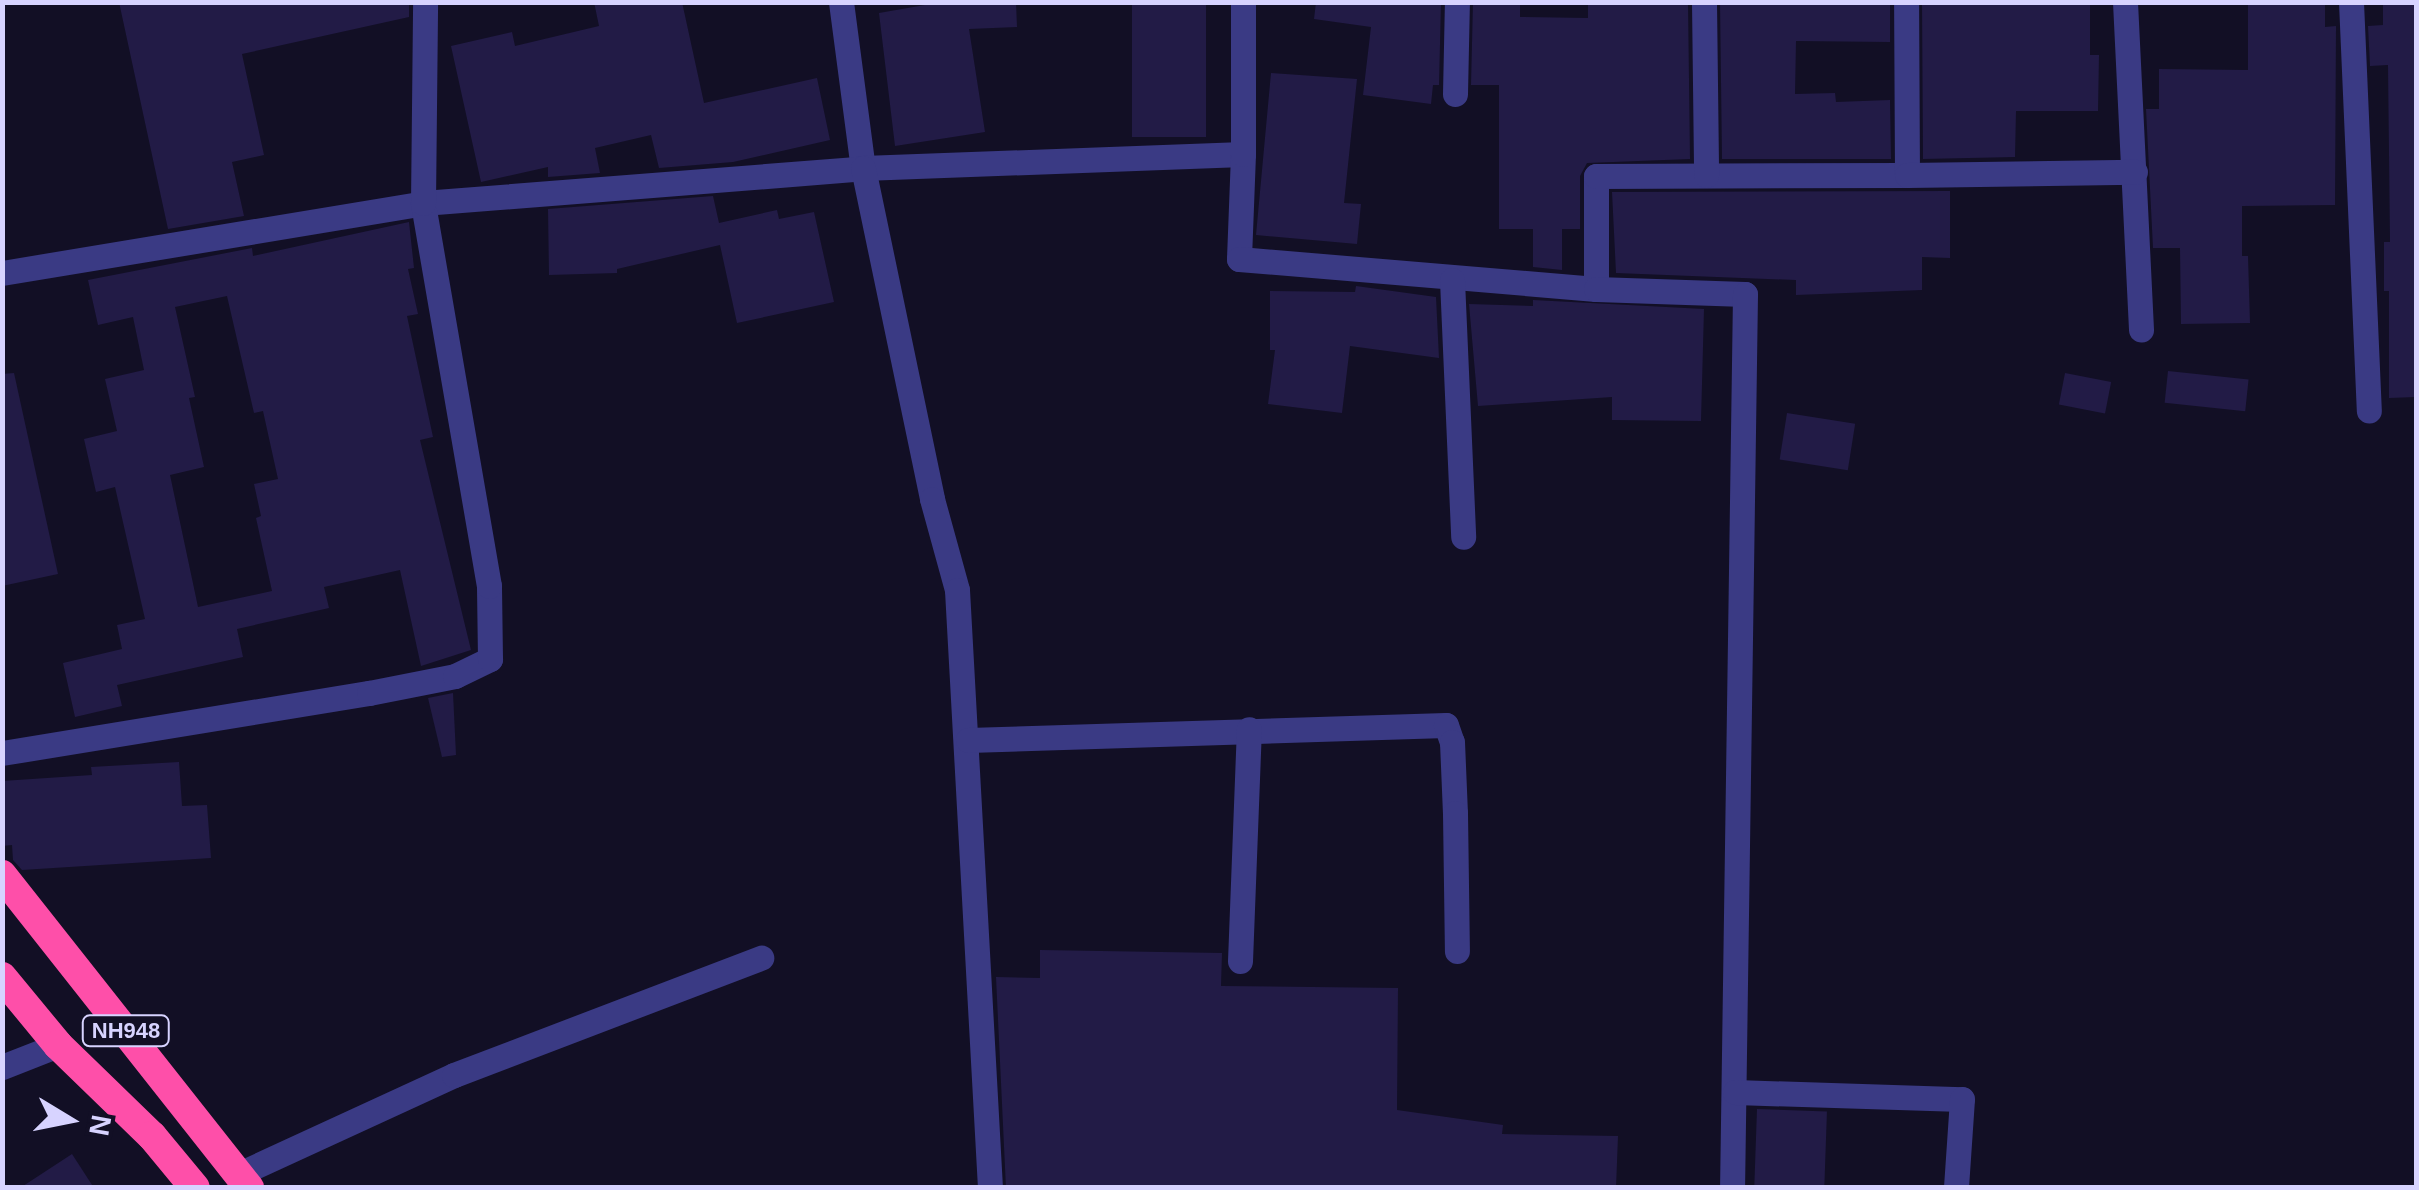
<!DOCTYPE html>
<html>
<head>
<meta charset="utf-8">
<style>
	body { margin:0 }
	#map { position:relative; width:2419px; height:1190px; overflow:hidden; background:#120f25; font-family:Helvetica,sans-serif }
	div>[style] { position:absolute }
	[style*='--x'] { left:calc(var(--x)*1px); top:calc(var(--y)*1px); width:calc(var(--w)*1px); rotate:calc(var(--a)*1deg) }
	.building>* { inset:0; background:#221b46; transform-origin:0 0 }
	.minor>* { height:25px; margin:-12.5px; padding:0 12.5px; transform-origin:12.5px; border-radius:12.5px; background:#3a3a84 }
	.highway>* { height:30px; margin:-15px; padding:0 15px; transform-origin:15px; border-radius:15px; background:#fe4fa9 }
	span { translate:-50% -50%; white-space:nowrap; text-align:center; line-height:1.15; -webkit-text-stroke:8px #120f25; paint-order:stroke }
	.shield-label span { padding:2px 8px; background:#120f25; border:2px solid; border-radius:8px; -webkit-text-stroke-width:0 }
	.shield-label { font-size:22px; color:#d7d3ff; font-weight:700 }
	.frame { position:absolute; inset:0; border:5px solid #d7d3ff; pointer-events:none }
	.north { position:absolute; left:20px; top:1070px; width:100px; height:100px; -webkit-text-stroke:8px #120f25; paint-order:stroke; rotate:100deg; font-size:28px; font-weight:700; line-height:40px; text-align:center; color:#d7d3ff }
	.north::after { content:''; display:block; margin:auto; width:35px; height:45px; background:#d7d3ff; clip-path:polygon(50% 0,100% 100%,50% 72%,0 100%) }
</style>
</head>
<body>
<div id="map">
	<div class="building">
		<i style="clip-path:polygon(119px 2px,409px 2px,409px 17px,242px 54px,264px 155px,232px 162px,244px 216px,168px 229px)"></i>
		<i style="clip-path:polygon(594px 2px,682px 2px,704px 103px,817px 78px,830px 140px,733px 162px,659px 168px,651px 135px,595px 148px,600px 173px,548px 177px,548px 167px,481px 182px,451px 46px,512px 32px,515px 46px,599px 26px)"></i>
		<i style="clip-path:polygon(942px 2px,1016px 2px,1017px 27px,969px 29px,985px 132px,895px 146px,879px 13px)"></i>
		<i style="left:1132px;top:2px;width:74px;height:135px"></i>
		<i style="clip-path:polygon(1316px 2px,1441px 2px,1439px 85px,1433px 85px,1431px 104px,1363px 95px,1371px 27px,1314px 19px)"></i>
		<i style="clip-path:polygon(1473px 2px,1520px 2px,1520px 17px,1588px 18px,1588px 2px,1688px 2px,1690px 159px,1587px 163px,1580px 176px,1580px 229px,1562px 229px,1562px 270px,1533px 267px,1533px 229px,1499px 229px,1499px 85px,1471px 85px)"></i>
		<i style="clip-path:polygon(1720px 2px,1890px 2px,1890px 42px,1796px 41px,1795px 94px,1835px 93px,1836px 102px,1890px 100px,1891px 159px,1722px 159px)"></i>
		<i style="clip-path:polygon(1922px 2px,2090px 2px,2090px 55px,2099px 55px,2098px 111px,2016px 111px,2015px 157px,1923px 159px)"></i>
		<i style="clip-path:polygon(2248px 2px,2325px 2px,2325px 27px,2336px 26px,2335px 205px,2242px 206px,2242px 256px,2248px 256px,2250px 323px,2181px 324px,2180px 248px,2153px 248px,2146px 109px,2159px 109px,2159px 69px,2248px 70px)"></i>
		<i style="clip-path:polygon(2383px 2px,2416px 2px,2416px 397px,2389px 398px,2389px 291px,2384px 291px,2384px 242px,2390px 242px,2388px 65px,2370px 66px,2368px 26px,2383px 25px)"></i>
		<i style="clip-path:polygon(1271px 73px,1357px 79px,1344px 203px,1361px 204px,1357px 244px,1256px 235px)"></i>
		<i style="clip-path:polygon(1950px 191px,1950px 258px,1922px 257px,1922px 290px,1796px 295px,1796px 280px,1616px 273px,1612px 192px)"></i>
		<i style="clip-path:polygon(713px 196px,719px 223px,777px 210px,779px 219px,814px 212px,834px 302px,737px 323px,720px 245px,617px 269px,617px 273px,549px 275px,548px 209px)"></i>
		<i style="clip-path:polygon(evenodd,409px 222px,414px 268px,408px 269px,418px 314px,407px 316px,433px 437px,420px 440px,471px 650px,421px 666px,400px 570px,324px 587px,329px 608px,237px 629px,243px 657px,117px 685px,122px 706px,75px 717px,63px 663px,122px 649px,117px 625px,145px 619px,115px 487px,96px 492px,84px 439px,117px 431px,105px 379px,144px 370px,133px 317px,98px 325px,88px 280px,252px 248px,253px 256px,409px 222px,227px 296px,254px 413px,263px 411px,278px 479px,254px 484px,261px 516px,256px 518px,272px 591px,198px 607px,170px 475px,204px 467px,189px 398px,195px 397px,175px 307px,227px 296px)"></i>
		<i style="clip-path:polygon(1356px 286px,1436px 297px,1439px 358px,1350px 346px,1342px 413px,1268px 404px,1275px 350px,1270px 350px,1270px 291px,1355px 292px)"></i>
		<i style="clip-path:polygon(1533px 300px,1704px 309px,1701px 421px,1612px 420px,1612px 397px,1478px 406px,1469px 304px,1533px 306px)"></i>
		<i style="left:2168px;top:371px;width:81px;height:32px;rotate:6deg"></i>
		<i style="clip-path:polygon(14px 373px,58px 574px,2px 586px,2px 374px)"></i>
		<i style="left:2065px;top:373px;width:47px;height:32px;rotate:11deg"></i>
		<i style="left:1787px;top:413px;width:69px;height:47px;rotate:9deg"></i>
		<i style="clip-path:polygon(453px 693px,456px 755px,442px 757px,428px 698px)"></i>
		<i style="clip-path:polygon(179px 762px,182px 806px,207px 805px,211px 858px,22px 870px,13px 860px,12px 845px,2px 846px,2px 781px,92px 775px,91px 767px)"></i>
		<i style="clip-path:polygon(1040px 950px,1222px 953px,1221px 986px,1398px 988px,1397px 1110px,1503px 1125px,1502px 1134px,1618px 1136px,1616px 1188px,1006px 1188px,996px 977px,1040px 978px)"></i>
		<i style="left:1757px;top:1109px;width:70px;height:79px;rotate:2deg"></i>
		<i style="clip-path:polygon(72px 1154px,94px 1188px,20px 1188px)"></i>
	</div>
	<div class="minor">
		<i style="--x:841;--y:2;--w:167;--a:82.5"></i>
		<i style="--x:863;--y:168;--w:380;--a:-2.1"></i>
		<i style="--x:1243;--y:154;--w:105;--a:92.2"></i>
		<i style="--x:1239;--y:259;--w:358;--a:4.8"></i>
		<i style="--x:1596;--y:289;--w:113;--a:-90"></i>
		<i style="--x:1596;--y:176;--w:311;--a:-0.2"></i>
		<i style="--x:1907;--y:175;--w:173;--a:-90.3"></i>
		<i style="--x:1704;--y:2;--w:173;--a:89.3"></i>
		<i style="--x:2125;--y:2;--w:328;--a:87.2"></i>
		<i style="--x:2351;--y:2;--w:409;--a:87.5"></i>
		<i style="--x:1455;--y:94;--w:92;--a:-88.8"></i>
		<i style="--x:1243;--y:154;--w:152;--a:-90"></i>
		<i style="--x:1907;--y:175;--w:228;--a:-0.8"></i>
		<i style="--x:2;--y:273;--w:427;--a:-9.4"></i>
		<i style="--x:423;--y:203;--w:441;--a:-4.5"></i>
		<i style="--x:863;--y:168;--w:338;--a:78.2"></i>
		<i style="--x:932;--y:499;--w:94;--a:74.6"></i>
		<i style="--x:957;--y:590;--w:599;--a:86.84"></i>
		<i style="--x:1452;--y:280;--w:257;--a:87.5"></i>
		<i style="--x:1596;--y:289;--w:149;--a:1.9"></i>
		<i style="--x:1745;--y:294;--w:894;--a:90.83"></i>
		<i style="--x:968;--y:740;--w:478;--a:-1.8"></i>
		<i style="--x:1446;--y:725;--w:18;--a:71"></i>
		<i style="--x:1452;--y:742;--w:71;--a:87.6"></i>
		<i style="--x:1455;--y:813;--w:138;--a:89.2"></i>
		<i style="--x:2;--y:753;--w:372;--a:-9.3"></i>
		<i style="--x:369;--y:693;--w:88;--a:-11.2"></i>
		<i style="--x:455;--y:676;--w:39;--a:-26"></i>
		<i style="--x:490;--y:659;--w:73;--a:-90.8"></i>
		<i style="--x:489;--y:586;--w:389;--a:-99.8"></i>
		<i style="--x:423;--y:203;--w:201;--a:-89.4"></i>
		<i style="--x:1240;--y:961;--w:232;--a:-87.8"></i>
		<i style="--x:2;--y:1067;--w:60;--a:-21.4"></i>
		<i style="--x:1735;--y:1092;--w:227;--a:1.8"></i>
		<i style="--x:1962;--y:1099;--w:89;--a:93.9"></i>
		<i style="--x:239;--y:1174;--w:237;--a:-24.7"></i>
		<i style="--x:454;--y:1075;--w:329;--a:-20.9"></i>
	</div>
	<div class="highway">
		<i style="--x:2;--y:875;--w:399;--a:51.7"></i>
		<i style="--x:2;--y:977;--w:88;--a:50.5"></i>
		<i style="--x:58;--y:1045;--w:131;--a:44.1"></i>
		<i style="--x:152;--y:1136;--w:67;--a:50.4"></i>
	</div>
	<div class="shield-label">
		<span style="left:126px;top:1031px">NH948</span>
	</div>
	<div class="frame"></div>
	<div class="north">N</div>
</div>
</body>
</html>
